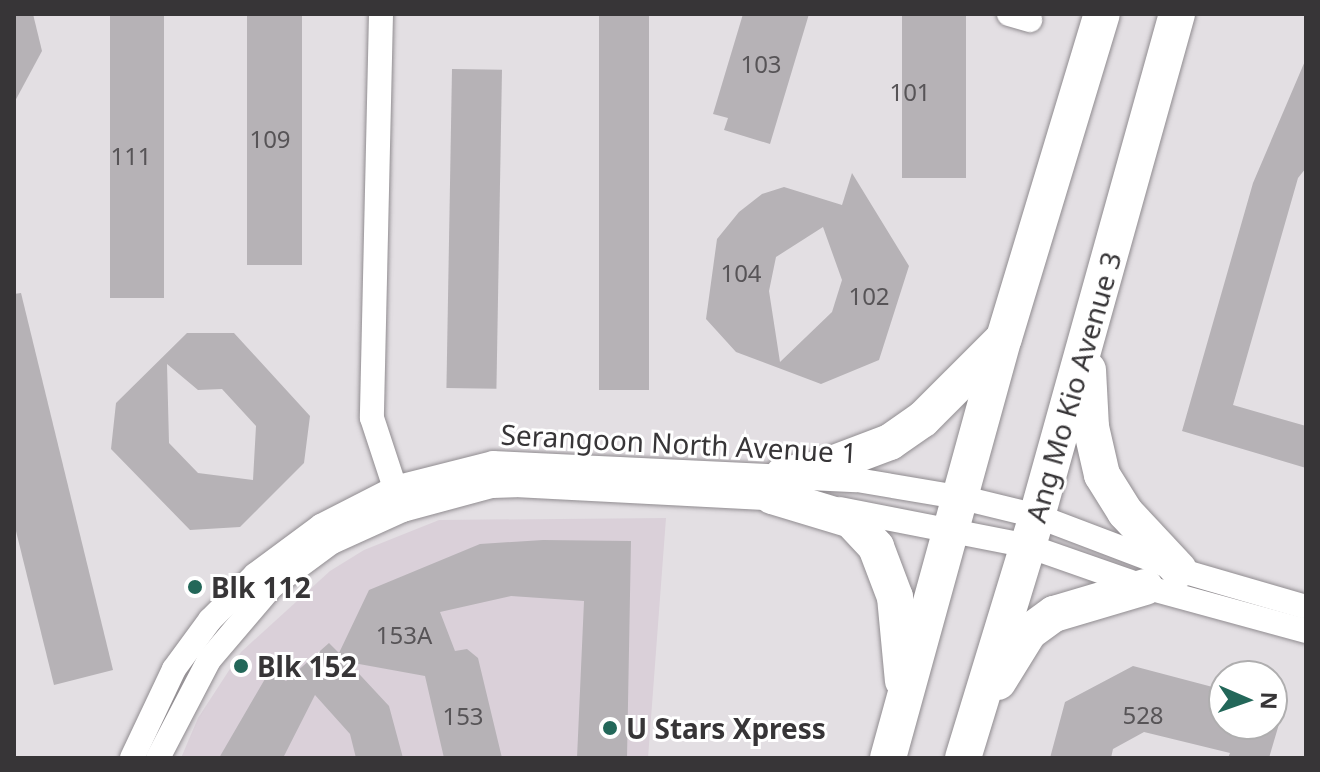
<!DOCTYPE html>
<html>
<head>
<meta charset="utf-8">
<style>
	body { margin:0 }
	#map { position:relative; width:1320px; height:772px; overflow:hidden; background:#e3dfe3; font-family:"Noto Sans",sans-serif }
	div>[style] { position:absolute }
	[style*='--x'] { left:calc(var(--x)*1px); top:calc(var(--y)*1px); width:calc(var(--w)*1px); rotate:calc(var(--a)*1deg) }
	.built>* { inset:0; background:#dad0d9 }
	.building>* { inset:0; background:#b6b2b6; transform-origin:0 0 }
	.roads { filter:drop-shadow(0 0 2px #908c90) drop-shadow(0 0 2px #908c90) }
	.minor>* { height:24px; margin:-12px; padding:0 12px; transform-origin:12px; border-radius:12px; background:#fff }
	.highway>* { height:36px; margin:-18px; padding:0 18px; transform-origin:18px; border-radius:18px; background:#fff }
	.dots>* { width:22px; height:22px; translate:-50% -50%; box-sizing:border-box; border:4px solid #fff; border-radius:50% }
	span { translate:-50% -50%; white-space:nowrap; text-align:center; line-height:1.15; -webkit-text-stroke:6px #fff; paint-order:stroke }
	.number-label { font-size:24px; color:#575457 }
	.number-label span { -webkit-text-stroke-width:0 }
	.street-label { font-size:28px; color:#373537 }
	.poi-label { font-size:28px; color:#373537; font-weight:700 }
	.left { translate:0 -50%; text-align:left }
	.frame { position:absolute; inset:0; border:16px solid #373537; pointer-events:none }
	.north { position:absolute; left:1208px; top:660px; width:80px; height:80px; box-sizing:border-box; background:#fff; border:2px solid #afaeaf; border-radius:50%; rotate:92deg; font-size:22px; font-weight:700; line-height:32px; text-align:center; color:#373537 }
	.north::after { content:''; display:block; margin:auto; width:28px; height:36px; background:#236759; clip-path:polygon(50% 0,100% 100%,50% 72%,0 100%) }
</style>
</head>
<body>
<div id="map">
	<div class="built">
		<i style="clip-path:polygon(666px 518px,648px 758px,181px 758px,198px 718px,241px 652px,330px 571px,364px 550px,439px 520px)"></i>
	</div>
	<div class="building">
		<i style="clip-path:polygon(14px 14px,33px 14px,42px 51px,14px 103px)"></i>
		<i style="left:110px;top:14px;width:54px;height:284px"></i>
		<i style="left:247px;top:14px;width:55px;height:251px"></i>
		<i style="left:599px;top:14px;width:50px;height:376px"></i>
		<i style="clip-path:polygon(743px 14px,809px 14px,770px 144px,724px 130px,728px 118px,713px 114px)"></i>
		<i style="left:902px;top:14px;width:64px;height:164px"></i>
		<i style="clip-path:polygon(1305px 61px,1306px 168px,1298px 178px,1233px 405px,1306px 426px,1306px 468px,1182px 431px,1253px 183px)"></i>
		<i style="left:452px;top:69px;width:50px;height:319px;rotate:1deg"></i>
		<i style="clip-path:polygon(evenodd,852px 173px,909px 266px,879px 360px,821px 384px,736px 352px,706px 319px,717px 239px,739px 212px,762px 194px,784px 187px,842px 205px,852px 173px,823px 227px,842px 280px,832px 312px,780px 362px,769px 291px,776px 257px,823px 227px)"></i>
		<i style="clip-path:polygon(21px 293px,113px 670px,54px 685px,14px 523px,14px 294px)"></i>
		<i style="clip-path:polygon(evenodd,187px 333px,234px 333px,310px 416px,304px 463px,240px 527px,190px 530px,111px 449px,116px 403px,187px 333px,167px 364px,198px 390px,222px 389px,256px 426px,253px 480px,198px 473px,169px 443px,167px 364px)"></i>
		<i style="clip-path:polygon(543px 540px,631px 541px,627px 758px,577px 758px,584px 601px,511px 596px,440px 612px,455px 651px,467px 649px,478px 658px,502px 758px,444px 758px,425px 676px,348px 662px,389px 706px,403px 758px,356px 758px,350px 734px,315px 695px,283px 758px,219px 758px,269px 672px,286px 681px,329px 643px,339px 653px,369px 590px,480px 544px)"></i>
		<i style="clip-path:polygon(1133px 666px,1224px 690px,1224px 724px,1279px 724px,1269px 758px,1228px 758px,1230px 753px,1144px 732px,1113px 749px,1111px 758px,1050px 758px,1065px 702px)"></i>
	</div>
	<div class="roads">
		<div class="minor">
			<i style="--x:381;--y:14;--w:404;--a:91.3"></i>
			<i style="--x:372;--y:418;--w:86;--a:71.8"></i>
			<i style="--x:1009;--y:14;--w:22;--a:16"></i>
			<i style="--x:840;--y:509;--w:192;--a:11.1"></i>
			<i style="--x:1028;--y:546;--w:124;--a:19.3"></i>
			<i style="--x:1145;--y:587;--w:167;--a:15.3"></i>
			<i style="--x:132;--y:758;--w:98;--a:-64.7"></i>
			<i style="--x:174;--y:669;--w:61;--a:-53.7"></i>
			<i style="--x:210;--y:620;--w:64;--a:-45"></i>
			<i style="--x:255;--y:575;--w:82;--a:-36.6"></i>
			<i style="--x:321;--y:526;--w:83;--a:-27.2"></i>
			<i style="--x:395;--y:488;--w:101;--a:-14.3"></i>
			<i style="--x:493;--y:463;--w:364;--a:2.7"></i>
			<i style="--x:857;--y:480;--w:108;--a:9.6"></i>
			<i style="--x:963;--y:498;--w:76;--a:13.7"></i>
			<i style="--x:1037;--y:516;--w:152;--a:20.8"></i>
			<i style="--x:1179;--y:570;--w:132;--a:16.2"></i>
			<i style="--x:158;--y:758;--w:110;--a:-62.5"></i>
			<i style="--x:209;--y:660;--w:97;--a:-49.6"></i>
			<i style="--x:272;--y:586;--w:74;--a:-36.3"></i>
			<i style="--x:332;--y:542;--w:78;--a:-24.3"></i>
			<i style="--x:403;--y:510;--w:92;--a:-15.1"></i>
			<i style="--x:492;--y:486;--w:23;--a:-2"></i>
			<i style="--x:515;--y:485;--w:269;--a:3"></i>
		</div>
		<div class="highway">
			<i style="--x:1088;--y:370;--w:57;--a:87"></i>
			<i style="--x:1091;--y:427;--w:49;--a:77.1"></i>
			<i style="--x:1102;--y:475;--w:44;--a:58.1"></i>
			<i style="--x:1125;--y:512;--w:79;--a:47"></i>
			<i style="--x:783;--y:475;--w:39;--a:-10"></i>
			<i style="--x:821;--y:468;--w:74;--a:-20.6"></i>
			<i style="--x:890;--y:442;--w:40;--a:-34.9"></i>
			<i style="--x:923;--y:419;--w:113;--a:-45"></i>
			<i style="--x:772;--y:496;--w:83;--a:16.9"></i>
			<i style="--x:851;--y:520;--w:37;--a:47"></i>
			<i style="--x:876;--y:547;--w:53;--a:69.2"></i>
			<i style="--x:895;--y:597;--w:84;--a:84.6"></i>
			<i style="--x:998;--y:682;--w:59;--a:-58.2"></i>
			<i style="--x:1029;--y:632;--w:31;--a:-36"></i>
			<i style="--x:1054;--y:614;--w:95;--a:-16.5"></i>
			<i style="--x:888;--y:758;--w:436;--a:-74.6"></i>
			<i style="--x:1004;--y:338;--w:338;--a:-73.2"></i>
			<i style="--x:963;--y:758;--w:253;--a:-73"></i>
			<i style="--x:1037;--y:516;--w:521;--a:-74.42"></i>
		</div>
	</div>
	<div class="dots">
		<i style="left:195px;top:587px;background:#236759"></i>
		<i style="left:241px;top:666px;background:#236759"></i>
		<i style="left:610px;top:728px;background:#236759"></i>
	</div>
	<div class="number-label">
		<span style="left:761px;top:64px">103</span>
		<span style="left:910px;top:92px">101</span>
		<span style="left:270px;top:139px">109</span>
		<span style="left:131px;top:156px">111</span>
		<span style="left:741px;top:273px">104</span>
		<span style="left:869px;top:296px">102</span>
		<span style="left:404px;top:635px">153A</span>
		<span style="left:1143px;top:715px">528</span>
		<span style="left:463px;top:716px">153</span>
	</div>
	<div class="street-label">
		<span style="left:1073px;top:387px;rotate:-74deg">Ang Mo Kio Avenue 3</span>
		<span style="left:679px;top:443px;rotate:3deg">Serangoon North Avenue 1</span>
	</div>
	<div class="poi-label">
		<span class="left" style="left:211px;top:587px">Blk 112</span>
		<span class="left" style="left:257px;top:666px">Blk 152</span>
		<span class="left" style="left:626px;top:728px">U Stars Xpress</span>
	</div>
	<div class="frame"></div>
	<div class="north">N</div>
</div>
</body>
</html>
